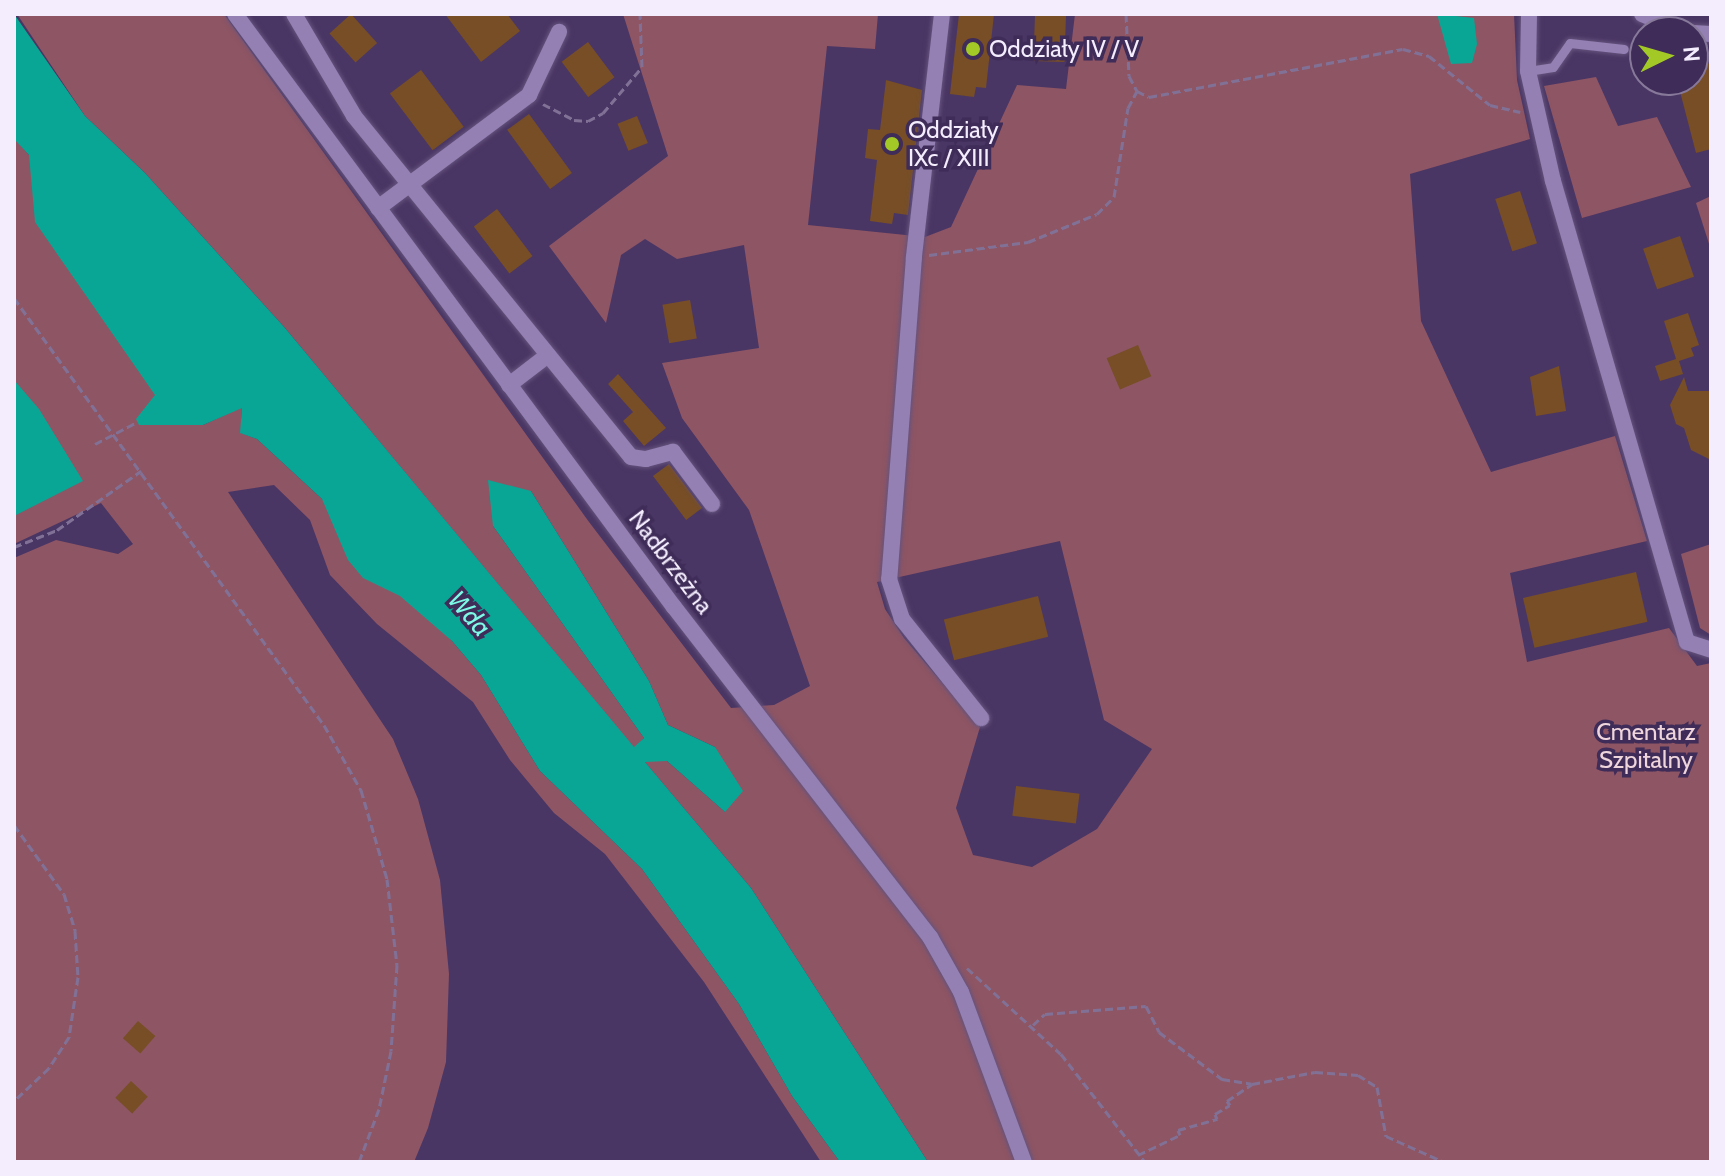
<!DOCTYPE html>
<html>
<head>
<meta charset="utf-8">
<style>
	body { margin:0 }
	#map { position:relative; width:1725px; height:1176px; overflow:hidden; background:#4a3664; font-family:Cabin,sans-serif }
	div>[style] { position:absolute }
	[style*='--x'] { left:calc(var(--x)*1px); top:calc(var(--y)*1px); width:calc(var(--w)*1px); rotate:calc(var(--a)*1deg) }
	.green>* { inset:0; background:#8e5564 }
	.water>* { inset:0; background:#0aa695 }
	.building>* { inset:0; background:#774e26; transform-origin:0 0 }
	.path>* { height:3px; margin-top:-1.5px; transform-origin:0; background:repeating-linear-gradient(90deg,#817196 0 8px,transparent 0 12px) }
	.roads { filter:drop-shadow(0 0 2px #65537d) drop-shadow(0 0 2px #65537d) }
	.service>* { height:9px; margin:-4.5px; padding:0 4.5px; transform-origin:4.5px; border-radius:4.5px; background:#9480b3 }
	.minor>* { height:16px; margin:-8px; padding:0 8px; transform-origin:8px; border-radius:8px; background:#9480b3 }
	.dots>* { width:22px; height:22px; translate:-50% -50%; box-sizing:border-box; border:4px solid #3f2c58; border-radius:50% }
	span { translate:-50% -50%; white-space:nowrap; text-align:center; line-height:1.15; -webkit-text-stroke:7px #3f2c58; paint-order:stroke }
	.poi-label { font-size:24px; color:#f4edfe }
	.left { translate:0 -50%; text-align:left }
	.street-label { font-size:24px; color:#f4edfe }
	.park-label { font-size:24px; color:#efd6dc }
	.water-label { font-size:26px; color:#7dfae7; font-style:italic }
	.frame { position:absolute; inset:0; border:16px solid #f4edfe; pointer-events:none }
	.north { position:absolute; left:1629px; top:16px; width:80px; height:80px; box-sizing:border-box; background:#3f2c58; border:2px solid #87799a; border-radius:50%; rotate:85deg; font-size:22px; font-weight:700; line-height:32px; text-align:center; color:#f4edfe }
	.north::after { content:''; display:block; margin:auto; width:28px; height:36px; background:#a3c926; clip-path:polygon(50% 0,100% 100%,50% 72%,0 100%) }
</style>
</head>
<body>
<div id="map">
	<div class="green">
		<i style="clip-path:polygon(evenodd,17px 14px,224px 14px,589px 522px,731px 708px,774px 705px,810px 686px,749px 510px,682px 418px,662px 363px,759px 348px,744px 245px,677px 259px,645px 239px,621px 255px,606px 323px,549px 246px,668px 156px,623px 14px,878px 14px,875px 49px,827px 46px,808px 225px,925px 237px,951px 227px,1017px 85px,1066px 89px,1075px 14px,1514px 14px,1517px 80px,1530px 139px,1410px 174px,1421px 321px,1491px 472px,1615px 436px,1647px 541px,1510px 573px,1527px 662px,1669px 628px,1697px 666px,1711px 663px,1711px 1162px,928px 1162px,751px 888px,644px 761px,667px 761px,725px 812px,715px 747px,668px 725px,649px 681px,531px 491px,493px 526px,644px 738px,634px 748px,285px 328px,145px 173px,85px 116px,17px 14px,1060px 541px,1104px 720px,1152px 749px,1097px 829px,1032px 867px,973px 855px,956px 808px,980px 727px,904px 638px,885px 609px,877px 582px,1060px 541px)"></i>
		<i style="clip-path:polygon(1596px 77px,1618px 126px,1657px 117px,1691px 187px,1582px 218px,1544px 86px)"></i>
		<i style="clip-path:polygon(14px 138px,98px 233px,203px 425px,242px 407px,241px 433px,257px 439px,322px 499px,452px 641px,481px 675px,540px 771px,642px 869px,739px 1004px,792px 1096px,840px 1162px,821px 1162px,704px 982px,605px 854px,554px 813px,510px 760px,473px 702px,377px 624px,330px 575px,310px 520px,274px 485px,228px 492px,393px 739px,418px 799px,440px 880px,449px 974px,446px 1062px,428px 1128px,414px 1162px,14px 1162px,14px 558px,56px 540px,118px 554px,133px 544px,101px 503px,14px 544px)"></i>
		<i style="clip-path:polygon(1711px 196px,1711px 250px,1696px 203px)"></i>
		<i style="clip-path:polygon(1711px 544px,1711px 635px,1700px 628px,1681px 554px)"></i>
	</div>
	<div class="water">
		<i style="clip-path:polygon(14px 14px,85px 116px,145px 173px,285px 328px,634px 747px,644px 738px,493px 526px,488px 480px,531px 491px,649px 681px,668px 725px,715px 747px,743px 791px,725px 812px,667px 761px,645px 762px,751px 888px,928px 1162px,840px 1162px,792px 1096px,739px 1004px,642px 869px,540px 771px,481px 675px,452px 641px,400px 596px,363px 578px,348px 560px,322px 499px,257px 439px,240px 433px,242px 408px,203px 425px,139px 425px,136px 419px,155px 395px,35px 222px,29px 155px,14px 139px)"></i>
		<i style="clip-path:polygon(1437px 14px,1474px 18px,1477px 44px,1472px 63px,1451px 64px)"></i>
		<i style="clip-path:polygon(14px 380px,39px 409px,83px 481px,14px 516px)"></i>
	</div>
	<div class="building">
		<i style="left:351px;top:14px;width:39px;height:29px;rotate:48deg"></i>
		<i style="clip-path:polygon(445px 14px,507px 14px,520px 31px,481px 62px)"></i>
		<i style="clip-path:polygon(959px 14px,994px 14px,986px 88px,976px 87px,974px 97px,950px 94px)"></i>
		<i style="left:1035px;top:15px;width:31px;height:46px;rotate:2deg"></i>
		<i style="left:588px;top:42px;width:44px;height:33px;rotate:53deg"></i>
		<i style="clip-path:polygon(1711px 63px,1711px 149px,1696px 153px,1677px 80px,1693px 80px,1693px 67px)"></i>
		<i style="left:421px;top:70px;width:71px;height:39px;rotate:53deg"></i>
		<i style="clip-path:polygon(886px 80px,922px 90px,908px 215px,894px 213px,892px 224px,870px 221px,877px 160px,865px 158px,868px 129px,880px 130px)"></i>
		<i style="left:529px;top:114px;width:73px;height:27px;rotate:54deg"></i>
		<i style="left:637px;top:116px;width:29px;height:21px;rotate:68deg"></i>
		<i style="left:1520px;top:191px;width:55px;height:26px;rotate:72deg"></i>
		<i style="left:497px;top:209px;width:59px;height:29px;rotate:53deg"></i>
		<i style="left:1680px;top:236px;width:43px;height:39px;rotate:71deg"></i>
		<i style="left:690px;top:300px;width:39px;height:28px;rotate:80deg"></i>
		<i style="clip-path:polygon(1688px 313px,1699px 345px,1691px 348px,1694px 356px,1679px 361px,1683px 374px,1660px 381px,1655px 366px,1676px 359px,1664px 321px)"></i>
		<i style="left:1138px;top:345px;width:34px;height:34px;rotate:67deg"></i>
		<i style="clip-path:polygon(1559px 366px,1566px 411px,1536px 416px,1530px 377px)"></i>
		<i style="clip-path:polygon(618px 374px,666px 428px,644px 446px,623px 421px,633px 412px,608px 384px)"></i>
		<i style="clip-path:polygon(1684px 377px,1688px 391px,1711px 391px,1711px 460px,1691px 450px,1684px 428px,1676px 424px,1670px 405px)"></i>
		<i style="left:669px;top:464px;width:55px;height:20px;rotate:53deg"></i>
		<i style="left:1636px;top:572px;width:51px;height:116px;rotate:77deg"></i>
		<i style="left:1038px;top:596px;width:42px;height:97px;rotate:76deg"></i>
		<i style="left:1016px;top:786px;width:64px;height:30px;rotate:7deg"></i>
		<i style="left:138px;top:1021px;width:23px;height:23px;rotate:41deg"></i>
		<i style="left:131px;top:1081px;width:23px;height:23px;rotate:43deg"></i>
	</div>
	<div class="path">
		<i style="--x:1126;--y:14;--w:62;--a:87.2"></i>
		<i style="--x:1129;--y:76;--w:17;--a:62"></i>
		<i style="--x:1137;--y:91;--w:13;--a:27"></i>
		<i style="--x:1149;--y:97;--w:258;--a:-10.7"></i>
		<i style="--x:1403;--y:49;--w:27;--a:15"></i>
		<i style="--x:1429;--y:56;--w:78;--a:38.8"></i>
		<i style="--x:1490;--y:105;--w:31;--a:13"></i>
		<i style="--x:543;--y:104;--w:35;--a:27"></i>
		<i style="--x:574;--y:120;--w:14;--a:4"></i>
		<i style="--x:588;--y:121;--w:17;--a:-28"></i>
		<i style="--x:603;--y:113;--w:60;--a:-49.7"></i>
		<i style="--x:642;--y:67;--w:53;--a:-92.2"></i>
		<i style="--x:929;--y:255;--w:100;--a:-7.5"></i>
		<i style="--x:1028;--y:242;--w:74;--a:-22.1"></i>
		<i style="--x:1097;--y:214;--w:24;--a:-45"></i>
		<i style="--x:1114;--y:197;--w:90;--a:-81.1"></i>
		<i style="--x:1128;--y:108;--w:19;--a:-62"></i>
		<i style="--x:14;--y:298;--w:528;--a:54.02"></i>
		<i style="--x:324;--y:725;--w:75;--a:60.4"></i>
		<i style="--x:361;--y:790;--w:93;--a:73.7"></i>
		<i style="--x:387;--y:879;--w:87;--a:83.4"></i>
		<i style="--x:397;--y:965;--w:86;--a:94"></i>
		<i style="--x:391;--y:1051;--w:59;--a:101.7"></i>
		<i style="--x:379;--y:1109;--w:57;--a:110.7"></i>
		<i style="--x:95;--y:444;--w:47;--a:-27.6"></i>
		<i style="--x:14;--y:547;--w:46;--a:-21.6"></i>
		<i style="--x:57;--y:530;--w:103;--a:-35.1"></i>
		<i style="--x:14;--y:825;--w:85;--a:54.1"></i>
		<i style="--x:64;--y:894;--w:39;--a:73"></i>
		<i style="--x:75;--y:931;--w:46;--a:86.3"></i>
		<i style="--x:78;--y:977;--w:61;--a:98.5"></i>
		<i style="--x:69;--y:1037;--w:37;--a:123"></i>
		<i style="--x:49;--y:1068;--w:48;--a:136.7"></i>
		<i style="--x:967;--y:968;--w:127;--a:42.5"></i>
		<i style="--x:1061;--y:1054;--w:137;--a:52.1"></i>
		<i style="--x:1033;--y:1025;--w:16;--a:-43"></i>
		<i style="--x:1045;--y:1014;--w:101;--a:-4.5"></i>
		<i style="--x:1146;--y:1006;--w:29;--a:63"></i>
		<i style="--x:1159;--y:1032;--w:79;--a:36.7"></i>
		<i style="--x:1222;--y:1079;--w:30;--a:9"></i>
		<i style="--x:1252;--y:1084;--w:64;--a:-10.8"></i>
		<i style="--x:1315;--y:1072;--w:43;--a:4"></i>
		<i style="--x:1358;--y:1075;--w:22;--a:32"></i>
		<i style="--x:1377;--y:1087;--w:50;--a:79.6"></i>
		<i style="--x:1386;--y:1136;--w:64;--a:24.1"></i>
		<i style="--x:1138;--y:1155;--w:47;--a:-25.5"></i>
		<i style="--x:1180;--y:1135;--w:5;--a:-112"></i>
		<i style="--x:1178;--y:1130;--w:41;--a:-15.8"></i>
		<i style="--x:1217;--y:1119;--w:5;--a:-112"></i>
		<i style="--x:1215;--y:1114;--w:17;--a:-31"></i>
		<i style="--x:1230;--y:1105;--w:5;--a:-127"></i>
		<i style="--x:1227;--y:1101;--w:30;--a:-34"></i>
	</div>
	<div class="roads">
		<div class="service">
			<i style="--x:1528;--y:71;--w:25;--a:-9"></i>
			<i style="--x:1553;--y:67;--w:29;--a:-55"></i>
			<i style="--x:1570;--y:43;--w:54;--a:6.3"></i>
		</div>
		<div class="minor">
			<i style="--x:235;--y:14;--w:738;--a:53.49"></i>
			<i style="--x:674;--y:607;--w:418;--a:52.2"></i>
			<i style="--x:930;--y:937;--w:63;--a:60.6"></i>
			<i style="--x:961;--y:992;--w:181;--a:69.7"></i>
			<i style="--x:294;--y:14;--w:118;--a:59.5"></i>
			<i style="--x:354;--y:116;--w:439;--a:50.9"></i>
			<i style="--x:631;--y:457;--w:15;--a:8"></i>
			<i style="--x:646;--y:459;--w:28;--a:-15"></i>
			<i style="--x:673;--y:452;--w:65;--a:53.1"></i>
			<i style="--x:942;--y:14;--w:245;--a:96.6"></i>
			<i style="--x:914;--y:257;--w:323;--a:94.4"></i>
			<i style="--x:889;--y:579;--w:42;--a:72"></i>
			<i style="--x:902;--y:619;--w:127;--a:51.4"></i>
			<i style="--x:1529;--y:14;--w:57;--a:91"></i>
			<i style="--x:1528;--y:71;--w:113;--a:77.2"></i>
			<i style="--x:1553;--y:181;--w:480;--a:73.8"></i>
			<i style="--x:1687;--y:642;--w:25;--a:18"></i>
			<i style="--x:1642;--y:14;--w:48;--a:22.2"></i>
			<i style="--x:1693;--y:33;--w:18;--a:3"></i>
			<i style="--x:378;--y:208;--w:189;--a:-36.8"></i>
			<i style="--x:529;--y:95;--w:70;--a:-64.5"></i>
			<i style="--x:509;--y:385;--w:49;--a:-37.6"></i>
		</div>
	</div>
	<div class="dots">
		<i style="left:973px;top:49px;background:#a3c926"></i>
		<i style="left:892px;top:144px;background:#a3c926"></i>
	</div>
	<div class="poi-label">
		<span class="left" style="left:989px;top:49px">Oddziały IV / V</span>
		<span class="left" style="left:908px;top:144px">Oddziały<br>IXc / XIII</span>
	</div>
	<div class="street-label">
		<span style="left:671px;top:562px;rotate:53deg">Nadbrzeżna</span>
	</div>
	<div class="park-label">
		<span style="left:1646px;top:746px">Cmentarz<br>Szpitalny</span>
	</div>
	<div class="water-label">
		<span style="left:469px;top:614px;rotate:49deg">Wda</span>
	</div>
	<div class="frame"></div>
	<div class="north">N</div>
</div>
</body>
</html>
